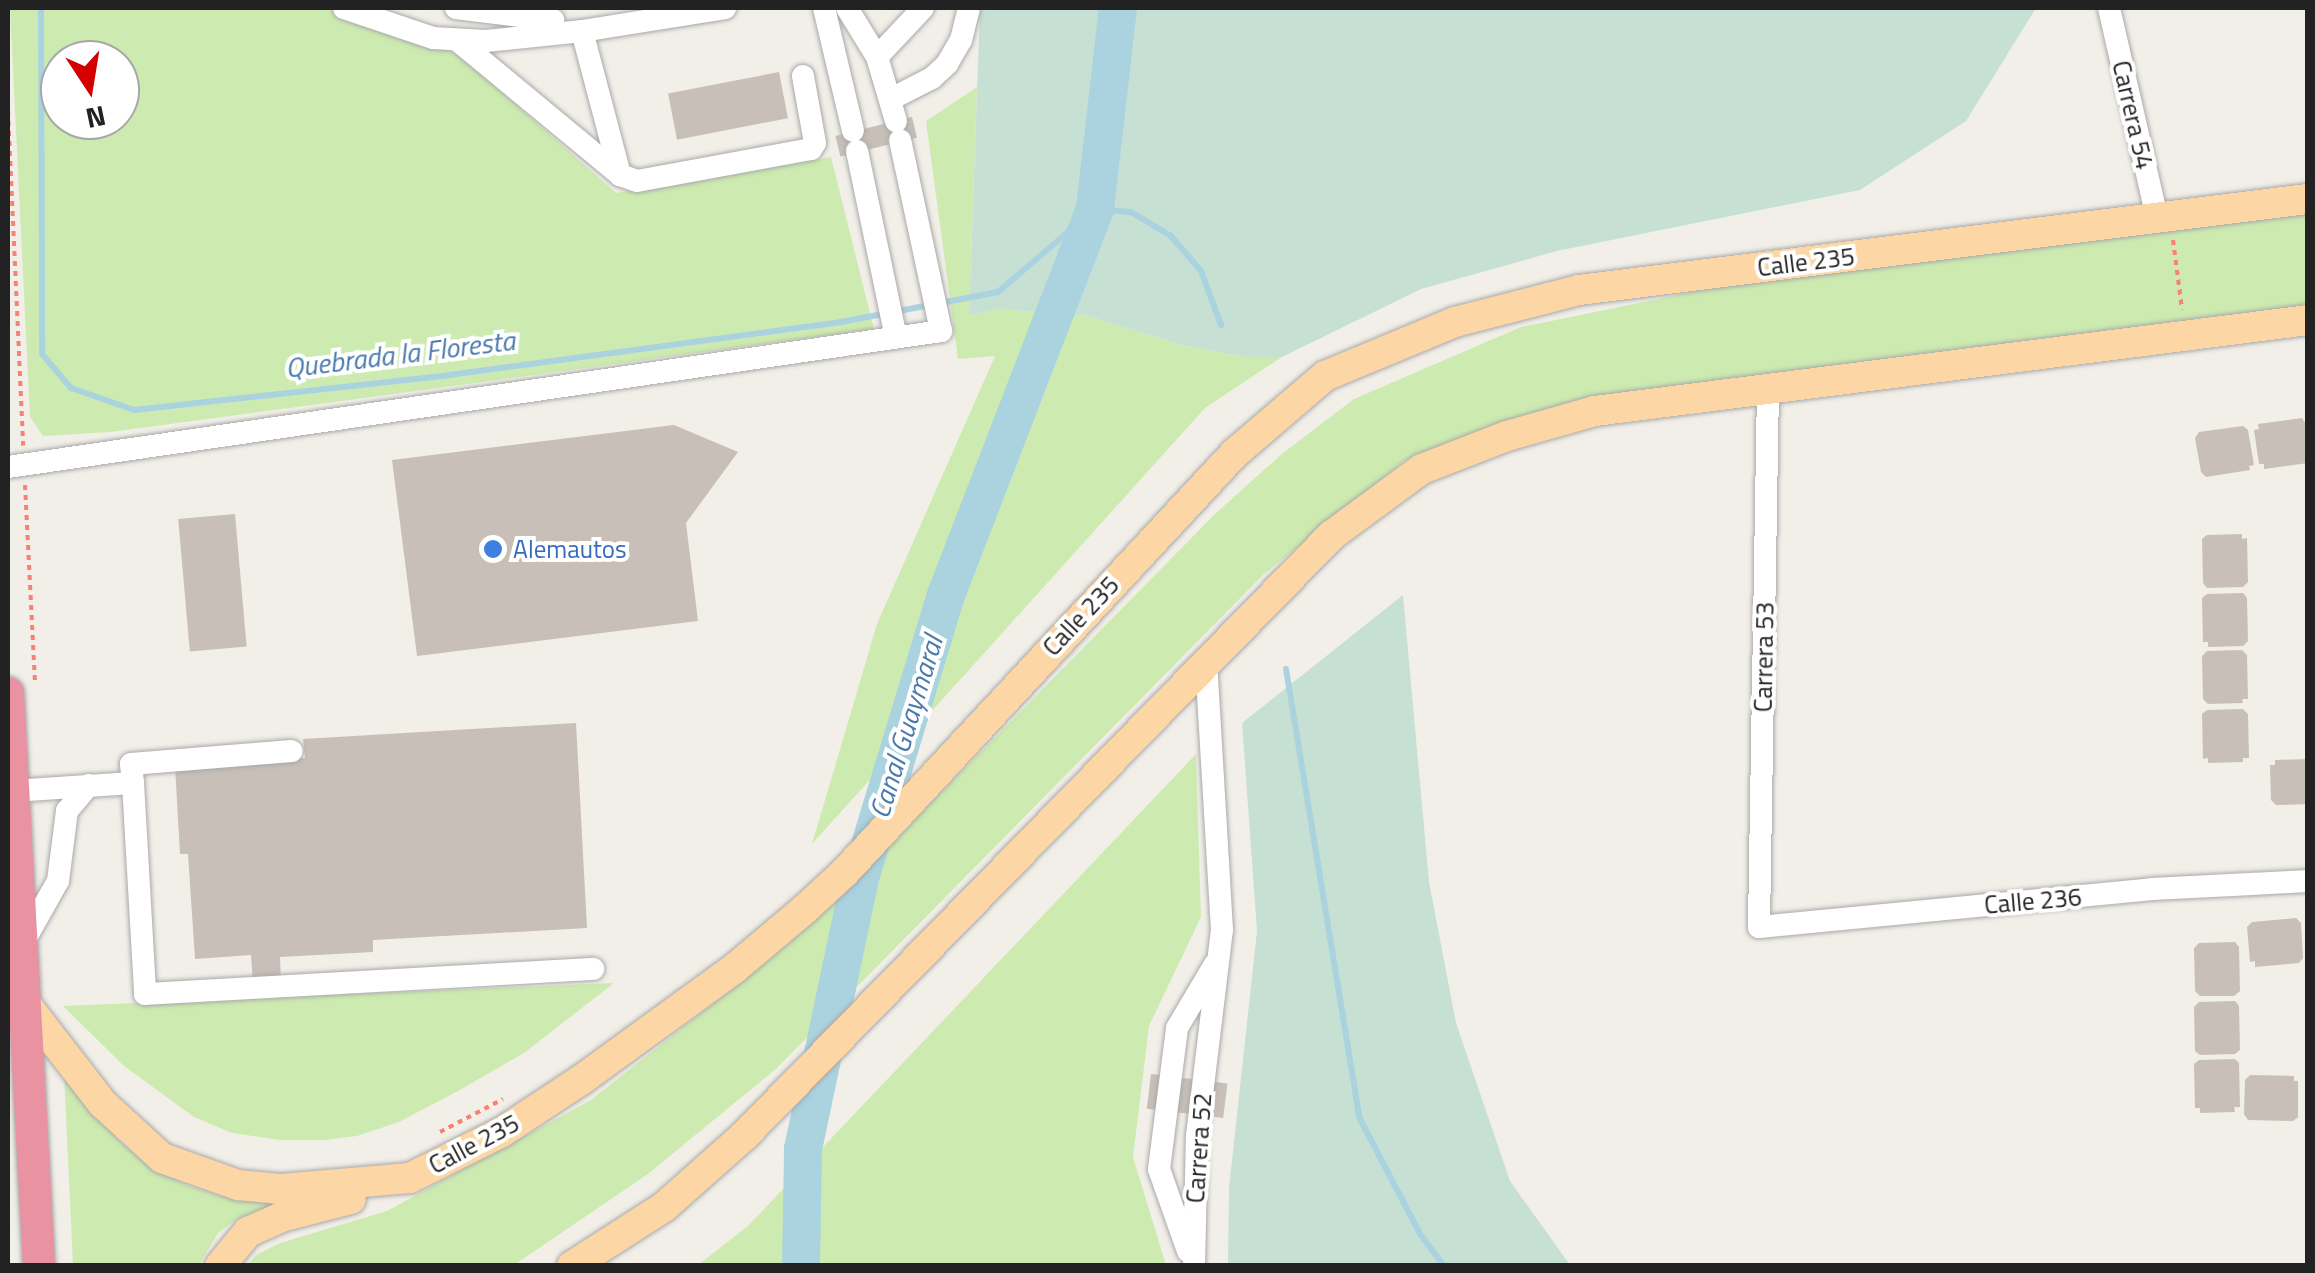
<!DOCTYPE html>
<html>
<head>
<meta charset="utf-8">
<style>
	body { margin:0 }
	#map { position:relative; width:2315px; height:1273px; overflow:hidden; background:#f2efe9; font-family:"Titillium Web",sans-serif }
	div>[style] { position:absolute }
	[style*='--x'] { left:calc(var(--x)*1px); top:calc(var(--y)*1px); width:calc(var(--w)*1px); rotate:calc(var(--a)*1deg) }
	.grass>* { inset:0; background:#cdebb0 }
	.wetland>* { inset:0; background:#c6e0d4 }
	.stream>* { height:6px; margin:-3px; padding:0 3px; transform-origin:3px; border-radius:3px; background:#aad3df }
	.river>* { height:38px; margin:-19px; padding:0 19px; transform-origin:19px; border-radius:19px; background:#aad3df }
	.building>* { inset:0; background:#c7bfb8; transform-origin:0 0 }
	.path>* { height:4px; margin-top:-2px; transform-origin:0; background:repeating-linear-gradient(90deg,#fa8072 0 5px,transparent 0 10px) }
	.roads { filter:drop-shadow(0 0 2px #a9a9a9) drop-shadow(0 0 2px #a9a9a9) }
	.minor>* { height:22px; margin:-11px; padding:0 11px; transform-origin:11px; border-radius:11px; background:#fff }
	.major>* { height:30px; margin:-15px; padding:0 15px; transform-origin:15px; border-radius:15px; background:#fcd6a4 }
	.highway>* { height:32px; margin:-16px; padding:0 16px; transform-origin:16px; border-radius:16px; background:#e892a2 }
	.dots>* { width:28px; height:28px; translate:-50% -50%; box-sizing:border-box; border:5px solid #fff; border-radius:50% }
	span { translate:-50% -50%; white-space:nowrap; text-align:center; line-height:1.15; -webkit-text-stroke:8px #fff; paint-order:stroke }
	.street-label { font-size:25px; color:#222 }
	.shop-label { font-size:25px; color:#366cbe }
	.left { translate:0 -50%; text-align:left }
	.water-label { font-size:28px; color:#4a7aab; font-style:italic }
	.frame { position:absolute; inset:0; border:10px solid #222; pointer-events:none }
	.north { position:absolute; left:40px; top:40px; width:100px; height:100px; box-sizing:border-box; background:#fff; border:2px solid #a7a7a7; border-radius:50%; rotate:168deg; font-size:28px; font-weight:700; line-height:40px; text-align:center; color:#222 }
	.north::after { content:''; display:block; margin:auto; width:35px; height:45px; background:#d40000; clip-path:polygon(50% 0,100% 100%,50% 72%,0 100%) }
</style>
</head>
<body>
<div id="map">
	<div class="grass">
		<i style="clip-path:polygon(evenodd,10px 8px,323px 8px,442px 48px,464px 59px,616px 193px,831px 157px,874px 329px,111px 432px,43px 436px,30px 417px,10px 8px,60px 60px,120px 60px,120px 120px,60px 120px,60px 60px)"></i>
		<i style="clip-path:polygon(977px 87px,969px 316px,997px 309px,1088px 316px,1182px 345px,1245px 357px,1282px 357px,1205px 408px,812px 844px,877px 624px,995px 356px,958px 359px,926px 121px)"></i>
		<i style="clip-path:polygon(2307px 212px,2307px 305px,1714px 381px,1557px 409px,1405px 460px,1263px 575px,776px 1069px,648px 1174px,514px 1265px,247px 1266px,256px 1255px,280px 1243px,387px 1211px,591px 1100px,739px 983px,843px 892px,1216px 513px,1283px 453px,1354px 399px,1521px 327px,1702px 290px)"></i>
		<i style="clip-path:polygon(1196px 754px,1201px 917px,1149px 1026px,1133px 1157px,1166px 1265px,698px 1265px,748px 1226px)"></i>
		<i style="clip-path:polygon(614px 983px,524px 1053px,458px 1091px,399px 1122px,357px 1136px,324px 1140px,280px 1140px,232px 1133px,194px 1117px,124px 1066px,63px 1006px)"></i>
		<i style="clip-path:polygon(64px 1074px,120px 1142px,152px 1167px,186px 1185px,231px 1199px,282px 1203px,237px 1219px,218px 1233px,199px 1265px,73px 1265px)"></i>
	</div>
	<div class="wetland">
		<i style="clip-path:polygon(980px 8px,2036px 8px,1966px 121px,1860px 190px,1557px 251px,1421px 289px,1282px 357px,1245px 357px,1182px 345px,1088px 316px,997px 309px,969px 316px)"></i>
		<i style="clip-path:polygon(1403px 595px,1429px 882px,1456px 1023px,1510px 1181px,1570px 1265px,1228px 1265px,1229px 1188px,1257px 931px,1242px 723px)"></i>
	</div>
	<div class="stream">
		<i style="--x:8;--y:8;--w:1;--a:0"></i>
		<i style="--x:41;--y:8;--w:346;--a:89.8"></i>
		<i style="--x:42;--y:354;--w:45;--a:49.5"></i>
		<i style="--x:71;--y:388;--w:67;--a:19.2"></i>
		<i style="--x:134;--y:410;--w:317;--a:-6.3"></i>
		<i style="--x:449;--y:375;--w:396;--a:-7.7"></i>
		<i style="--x:841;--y:322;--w:160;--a:-10.8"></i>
		<i style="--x:998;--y:292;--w:128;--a:-40.6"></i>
		<i style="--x:1095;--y:209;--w:36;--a:5"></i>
		<i style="--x:1131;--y:212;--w:47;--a:31"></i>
		<i style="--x:1171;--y:236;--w:46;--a:49.4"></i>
		<i style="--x:1201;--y:271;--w:58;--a:69.7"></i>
		<i style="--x:1286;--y:669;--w:456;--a:80.7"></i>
		<i style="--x:1360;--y:1119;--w:130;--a:62.4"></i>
		<i style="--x:1420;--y:1234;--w:40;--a:53"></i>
	</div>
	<div class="river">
		<i style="--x:801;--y:1266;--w:117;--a:-89"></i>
		<i style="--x:803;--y:1149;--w:277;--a:-78.1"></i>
		<i style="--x:860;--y:878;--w:296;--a:-73.1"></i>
		<i style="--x:946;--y:595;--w:414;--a:-68.9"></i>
		<i style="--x:1095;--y:209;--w:202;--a:-83.5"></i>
	</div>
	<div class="building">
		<i style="left:779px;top:72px;width:47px;height:113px;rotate:79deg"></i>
		<i style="left:912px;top:117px;width:21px;height:79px;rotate:76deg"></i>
		<i style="clip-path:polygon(2302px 418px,2308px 427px,2308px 463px,2264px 469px,2264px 464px,2259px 464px,2254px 430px,2259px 429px,2258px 424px)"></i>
		<i style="clip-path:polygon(674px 425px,738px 452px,686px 523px,698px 621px,417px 656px,392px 460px)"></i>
		<i style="clip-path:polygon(2243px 426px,2248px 430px,2254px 465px,2249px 466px,2250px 470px,2206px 477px,2201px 472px,2195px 438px,2199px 432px)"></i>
		<i style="left:235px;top:514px;width:133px;height:57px;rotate:85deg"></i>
		<i style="clip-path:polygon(2242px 534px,2242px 539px,2247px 538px,2248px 582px,2243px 587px,2207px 588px,2203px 583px,2202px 539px,2207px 535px)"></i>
		<i style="clip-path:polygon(2243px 593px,2247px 598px,2248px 641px,2243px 646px,2208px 647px,2208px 642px,2203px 642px,2202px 598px,2207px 594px)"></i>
		<i style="clip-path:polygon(2242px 650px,2247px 655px,2248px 699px,2242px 699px,2243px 703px,2208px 704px,2203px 699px,2202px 656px,2207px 651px)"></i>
		<i style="clip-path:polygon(2243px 709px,2248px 714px,2249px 758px,2243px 758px,2243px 762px,2208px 763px,2208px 758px,2203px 759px,2202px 714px,2207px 710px)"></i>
		<i style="clip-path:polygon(576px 723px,587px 928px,373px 940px,373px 952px,280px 957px,281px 983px,253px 984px,251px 955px,195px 959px,188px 854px,180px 854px,175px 766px,305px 758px,303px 739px)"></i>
		<i style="clip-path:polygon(2308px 759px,2308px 804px,2276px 805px,2271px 800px,2270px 765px,2275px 765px,2275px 760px)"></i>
		<i style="clip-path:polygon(2296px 918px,2301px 923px,2303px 958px,2299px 963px,2255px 967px,2255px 961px,2250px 962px,2247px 927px,2252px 922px)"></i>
		<i style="clip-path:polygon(2235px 942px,2239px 947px,2240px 991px,2234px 996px,2200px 996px,2195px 991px,2194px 948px,2199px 943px)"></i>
		<i style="clip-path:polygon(2235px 1001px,2239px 1006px,2240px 1050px,2235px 1054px,2200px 1055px,2195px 1051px,2194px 1007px,2199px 1002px)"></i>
		<i style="clip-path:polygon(2235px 1059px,2239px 1063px,2240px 1107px,2234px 1107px,2235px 1112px,2200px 1113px,2200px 1108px,2195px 1108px,2194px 1064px,2199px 1060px)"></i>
		<i style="left:1151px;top:1074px;width:77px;height:35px;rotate:7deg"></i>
		<i style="clip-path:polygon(2250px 1075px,2294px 1076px,2294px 1081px,2298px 1081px,2298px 1117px,2293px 1121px,2248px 1120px,2244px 1114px,2245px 1080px)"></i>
	</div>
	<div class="path">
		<i style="--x:8;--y:111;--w:335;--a:87.4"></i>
		<i style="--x:2173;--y:240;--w:70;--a:82.6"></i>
		<i style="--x:25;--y:485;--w:200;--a:87.1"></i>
		<i style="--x:440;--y:1132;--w:71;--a:-27.6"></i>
	</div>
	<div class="roads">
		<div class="minor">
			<i style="--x:344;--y:8;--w:94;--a:18.6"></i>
			<i style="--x:433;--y:38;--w:53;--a:3.2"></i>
			<i style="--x:486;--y:41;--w:97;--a:-5.9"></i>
			<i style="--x:582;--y:31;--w:145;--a:-9.1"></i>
			<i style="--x:456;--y:8;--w:98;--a:7.1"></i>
			<i style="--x:824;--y:8;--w:126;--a:76.7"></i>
			<i style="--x:847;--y:8;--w:57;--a:58.5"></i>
			<i style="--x:877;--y:57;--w:67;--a:73.5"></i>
			<i style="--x:2109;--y:8;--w:215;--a:77.1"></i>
			<i style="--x:582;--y:31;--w:149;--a:75.2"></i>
			<i style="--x:620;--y:175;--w:18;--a:19"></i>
			<i style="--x:637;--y:181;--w:177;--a:-10.4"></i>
			<i style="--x:811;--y:149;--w:7;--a:-56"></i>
			<i style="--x:815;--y:143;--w:68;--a:-100.2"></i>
			<i style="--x:457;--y:40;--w:212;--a:39.6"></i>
			<i style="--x:877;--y:57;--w:67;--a:-46.8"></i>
			<i style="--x:891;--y:99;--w:46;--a:-27.1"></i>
			<i style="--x:932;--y:78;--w:21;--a:-43"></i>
			<i style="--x:947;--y:64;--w:28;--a:-60"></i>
			<i style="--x:961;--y:40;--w:33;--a:-76"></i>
			<i style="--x:857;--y:151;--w:190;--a:78.2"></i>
			<i style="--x:1768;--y:388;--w:539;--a:90.96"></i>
			<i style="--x:1759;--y:927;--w:395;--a:-5.5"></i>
			<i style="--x:2152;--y:889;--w:156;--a:-2.9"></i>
			<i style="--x:8;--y:467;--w:943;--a:-8.29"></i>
			<i style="--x:941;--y:331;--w:195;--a:-102.1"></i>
			<i style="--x:133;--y:783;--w:211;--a:86.7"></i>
			<i style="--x:145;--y:994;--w:449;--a:-3.2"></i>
			<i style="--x:13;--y:791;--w:120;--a:-3.8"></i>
			<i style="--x:133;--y:783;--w:19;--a:-96"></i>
			<i style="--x:131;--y:764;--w:161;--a:-4.6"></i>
			<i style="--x:23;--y:943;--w:71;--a:-60.6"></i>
			<i style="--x:58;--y:881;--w:71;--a:-82.7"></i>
			<i style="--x:67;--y:811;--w:34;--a:-50"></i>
			<i style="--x:1188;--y:1251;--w:87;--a:-109.5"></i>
			<i style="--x:1159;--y:1169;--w:142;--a:-82.7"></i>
			<i style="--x:1177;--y:1028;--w:74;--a:-59.3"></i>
			<i style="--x:1194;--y:1266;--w:130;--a:-88.7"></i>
			<i style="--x:1197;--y:1136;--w:208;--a:-83.1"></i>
			<i style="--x:1222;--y:930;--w:270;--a:-93.4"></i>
		</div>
		<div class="major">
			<i style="--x:24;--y:1002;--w:128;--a:52.3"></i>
			<i style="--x:102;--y:1103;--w:81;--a:42.5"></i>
			<i style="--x:162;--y:1158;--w:81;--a:19.6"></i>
			<i style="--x:238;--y:1185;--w:43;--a:5.3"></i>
			<i style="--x:281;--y:1189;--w:129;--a:-4.9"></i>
			<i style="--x:410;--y:1178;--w:103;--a:-26.6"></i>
			<i style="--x:502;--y:1132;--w:95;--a:-33.4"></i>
			<i style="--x:581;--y:1080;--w:190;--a:-36"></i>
			<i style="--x:735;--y:968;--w:92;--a:-40.1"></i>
			<i style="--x:805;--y:909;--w:53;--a:-42.7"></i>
			<i style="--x:844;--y:873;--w:572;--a:-47.05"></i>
			<i style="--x:1234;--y:454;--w:120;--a:-40.6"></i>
			<i style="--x:1325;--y:376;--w:141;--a:-22.6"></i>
			<i style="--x:1455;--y:322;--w:128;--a:-14.5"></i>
			<i style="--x:1579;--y:290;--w:735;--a:-7.12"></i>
			<i style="--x:220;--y:1266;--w:44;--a:-50.5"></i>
			<i style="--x:248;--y:1232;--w:36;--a:-24"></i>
			<i style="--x:281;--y:1217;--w:72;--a:-14.4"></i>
			<i style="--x:572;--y:1266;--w:109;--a:-32.7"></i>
			<i style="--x:664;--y:1207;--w:108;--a:-41.6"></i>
			<i style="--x:745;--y:1135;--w:839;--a:-45.63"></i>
			<i style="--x:1332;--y:535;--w:112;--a:-36.3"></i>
			<i style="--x:1422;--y:469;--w:91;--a:-21.2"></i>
			<i style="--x:1507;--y:436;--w:91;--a:-15.9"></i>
			<i style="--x:1595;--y:411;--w:719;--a:-7.27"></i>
		</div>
		<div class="highway">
			<i style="--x:8;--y:693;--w:574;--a:86.9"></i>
		</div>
	</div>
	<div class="dots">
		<i style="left:493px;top:549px;background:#3f7fe0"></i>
	</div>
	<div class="street-label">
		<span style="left:2133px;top:115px;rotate:77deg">Carrera 54</span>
		<span style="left:1806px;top:262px;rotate:-7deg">Calle 235</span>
		<span style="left:1081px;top:616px;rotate:-47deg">Calle 235</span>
		<span style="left:1764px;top:657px;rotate:-89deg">Carrera 53</span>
		<span style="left:2033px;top:901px;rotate:-5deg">Calle 236</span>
		<span style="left:474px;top:1144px;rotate:-28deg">Calle 235</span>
		<span style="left:1199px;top:1148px;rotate:-86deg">Carrera 52</span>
	</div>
	<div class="shop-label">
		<span class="left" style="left:513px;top:549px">Alemautos</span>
	</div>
	<div class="water-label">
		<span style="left:400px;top:354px;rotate:-7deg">Quebrada la Floresta</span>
		<span style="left:906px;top:727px;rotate:-73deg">Canal Guaymaral</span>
	</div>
	<div class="frame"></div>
	<div class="north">N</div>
</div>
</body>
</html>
